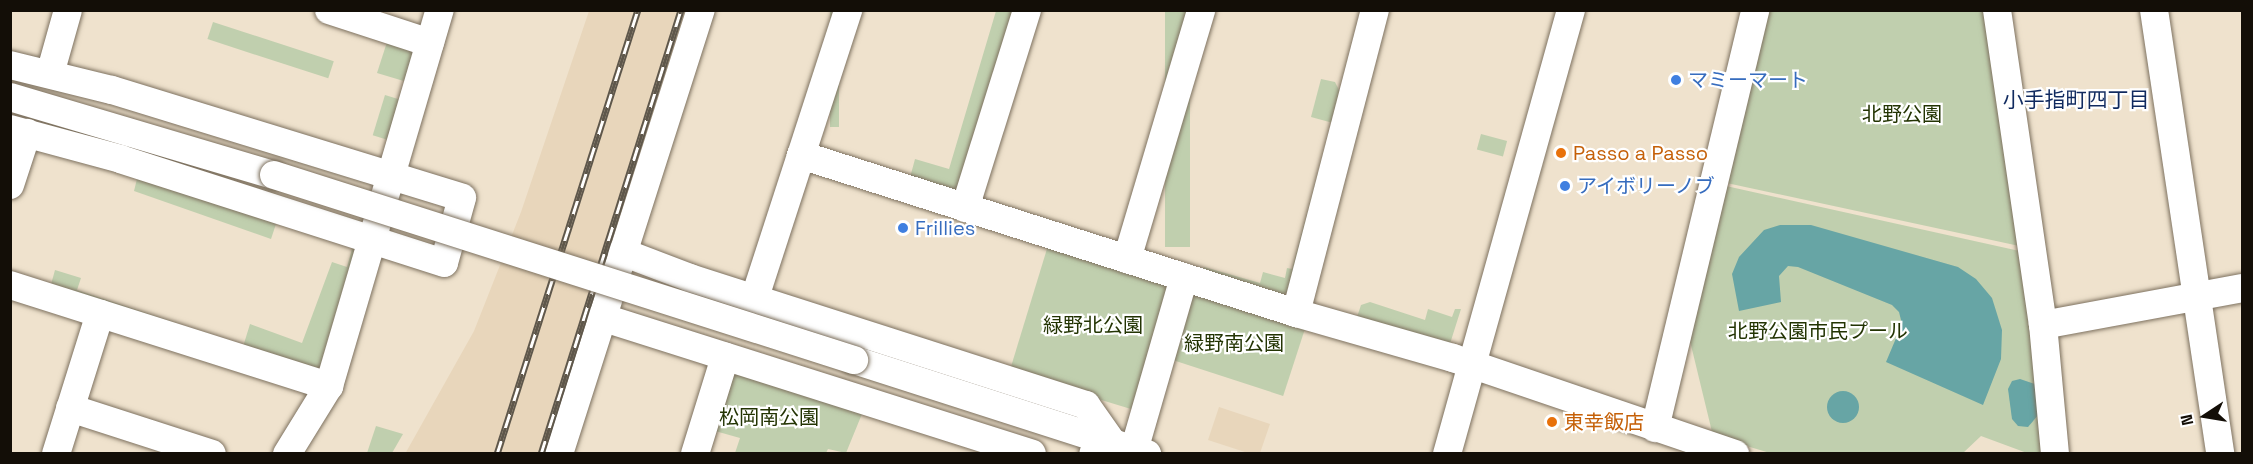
<!DOCTYPE html>
<html>
<head>
<meta charset="utf-8">
<style>
	body { margin:0 }
	#map { position:relative; width:2253px; height:464px; overflow:hidden; background:#efe2cd; font-family:"Space Grotesk","Noto Sans JP",sans-serif }
	div>[style] { position:absolute }
	[style*='--x'] { left:calc(var(--x)*1px); top:calc(var(--y)*1px); width:calc(var(--w)*1px); rotate:calc(var(--a)*1deg) }
	.built>* { inset:0; background:#e8d6bb }
	.green>* { inset:0; background:#c0cfae; transform-origin:0 0 }
	.water>* { inset:0; background:#67a5a5 }
	.round { border-radius:50% }
	.roads { filter:drop-shadow(0 0 2px #7d715f) drop-shadow(0 0 2px #7d715f) }
	.minor>* { height:28px; margin:-14px; padding:0 14px; transform-origin:14px; border-radius:14px; background:#fff }
	.rail>* { height:7px; margin-top:-3.5px; transform-origin:0; background:repeating-linear-gradient(90deg,#fff 0 14px,#5e574b 0 28px); box-sizing:border-box; border-block:2px solid #5e574b }
	.bridges { filter:drop-shadow(0 0 2px #7d715f) drop-shadow(0 0 2px #7d715f) }
	.minor-bridge>* { height:28px; margin:-14px; padding:0 14px; transform-origin:14px; border-radius:14px; background:#fff }
	.dots>* { width:16px; height:16px; translate:-50% -50%; box-sizing:border-box; border:3px solid #fff; border-radius:50% }
	span { translate:-50% -50%; white-space:nowrap; text-align:center; line-height:1.15; -webkit-text-stroke:4.5px #fff; paint-order:stroke }
	.shop-label { font-size:20px; color:#366cbe }
	.left { translate:0 -50%; text-align:left }
	.park-label { font-size:20px; color:#233403 }
	.food-label { font-size:20px; color:#c56008 }
	.neighbourhood-label { font-size:21px; color:#102a5f }
	.frame { position:absolute; inset:0; border:12px solid #130e07; pointer-events:none }
	.north { position:absolute; left:2175px; top:386px; width:60px; height:60px; -webkit-text-stroke:4px #fff; paint-order:stroke; rotate:258deg; font-size:16px; font-weight:700; line-height:24px; text-align:center; color:#130e07 }
	.north::after { content:''; display:block; margin:auto; width:21px; height:27px; background:#130e07; clip-path:polygon(50% 0,100% 100%,50% 72%,0 100%) }
</style>
</head>
<body>
<div id="map">
	<div class="built">
		<i style="clip-path:polygon(589px 11px,687px 11px,553px 453px,405px 454px,474px 331px,521px 212px)"></i>
		<i style="clip-path:polygon(1219px 407px,1270px 424px,1260px 453px,1248px 453px,1208px 440px)"></i>
	</div>
	<div class="green">
		<i style="left:830px;top:11px;width:9px;height:116px"></i>
		<i style="clip-path:polygon(996px 11px,1013px 11px,958px 200px,908px 185px,915px 159px,949px 169px)"></i>
		<i style="left:1165px;top:11px;width:25px;height:236px"></i>
		<i style="clip-path:polygon(1762px 11px,1994px 11px,2024px 247px,1722px 182px)"></i>
		<i style="left:213px;top:22px;width:127px;height:18px;rotate:18deg"></i>
		<i style="clip-path:polygon(388px 39px,411px 46px,415px 55px,407px 82px,377px 73px)"></i>
		<i style="clip-path:polygon(1321px 79px,1335px 82px,1341px 94px,1333px 123px,1311px 117px)"></i>
		<i style="left:385px;top:95px;width:17px;height:42px;rotate:17deg"></i>
		<i style="clip-path:polygon(1330px 129px,1288px 292px,1278px 297px,1201px 276px,1204px 267px,1260px 283px,1263px 272px,1285px 278px,1287px 268px,1292px 269px)"></i>
		<i style="left:1481px;top:134px;width:27px;height:16px;rotate:15deg"></i>
		<i style="clip-path:polygon(138px 175px,278px 218px,271px 239px,134px 191px)"></i>
		<i style="clip-path:polygon(1726px 186px,2024px 252px,2048px 453px,2027px 453px,1981px 436px,1963px 453px,1770px 453px,1713px 436px,1690px 341px)"></i>
		<i style="left:1050px;top:239px;width:134px;height:139px;rotate:17deg"></i>
		<i style="clip-path:polygon(354px 242px,357px 249px,327px 368px,317px 374px,242px 350px,250px 324px,302px 343px,332px 262px,347px 267px)"></i>
		<i style="clip-path:polygon(55px 270px,81px 278px,77px 290px,176px 323px,175px 328px,50px 288px)"></i>
		<i style="left:1190px;top:291px;width:121px;height:71px;rotate:18deg"></i>
		<i style="clip-path:polygon(1370px 302px,1425px 320px,1428px 309px,1452px 317px,1455px 309px,1461px 309px,1448px 350px,1356px 320px,1361px 305px)"></i>
		<i style="clip-path:polygon(729px 367px,864px 409px,846px 453px,828px 449px,826px 453px,735px 453px,740px 438px,708px 429px)"></i>
		<i style="clip-path:polygon(376px 426px,403px 434px,392px 453px,367px 453px)"></i>
	</div>
	<div class="water">
		<i style="clip-path:polygon(1780px 225px,1811px 225px,1958px 267px,1976px 279px,1992px 298px,2002px 330px,2001px 359px,1983px 405px,1886px 362px,1902px 324px,1899px 312px,1892px 305px,1798px 267px,1788px 266px,1779px 276px,1781px 302px,1739px 311px,1732px 274px,1739px 257px,1764px 230px)"></i>
		<i style="clip-path:polygon(2020px 379px,2035px 384px,2039px 414px,2028px 427px,2018px 426px,2012px 419px,2008px 389px,2012px 381px)"></i>
		<i class="round" style="left:1827px;top:391px;width:32px;height:32px"></i>
	</div>
	<div class="roads">
		<div class="minor">
			<i style="--x:329;--y:10;--w:106;--a:18.1"></i>
			<i style="--x:1997;--y:10;--w:318;--a:81.7"></i>
			<i style="--x:2154;--y:10;--w:449;--a:81.5"></i>
			<i style="--x:10;--y:65;--w:105;--a:13.8"></i>
			<i style="--x:112;--y:90;--w:366;--a:17.1"></i>
			<i style="--x:462;--y:198;--w:67;--a:105.5"></i>
			<i style="--x:444;--y:263;--w:339;--a:-162.2"></i>
			<i style="--x:121;--y:159;--w:115;--a:-164.9"></i>
			<i style="--x:50;--y:74;--w:66;--a:-74.3"></i>
			<i style="--x:10;--y:97;--w:275;--a:16.5"></i>
			<i style="--x:801;--y:155;--w:520;--a:17.7"></i>
			<i style="--x:1296;--y:313;--w:163;--a:16"></i>
			<i style="--x:1453;--y:358;--w:298;--a:18.8"></i>
			<i style="--x:10;--y:185;--w:55;--a:-71.9"></i>
			<i style="--x:965;--y:208;--w:207;--a:-72.6"></i>
			<i style="--x:622;--y:252;--w:73;--a:20.9"></i>
			<i style="--x:690;--y:278;--w:416;--a:17.8"></i>
			<i style="--x:1086;--y:405;--w:45;--a:54.9"></i>
			<i style="--x:1112;--y:442;--w:22;--a:148"></i>
			<i style="--x:1127;--y:259;--w:260;--a:-73.4"></i>
			<i style="--x:10;--y:285;--w:335;--a:17.6"></i>
			<i style="--x:755;--y:297;--w:302;--a:-72"></i>
			<i style="--x:1296;--y:313;--w:313;--a:-75.4"></i>
			<i style="--x:601;--y:317;--w:452;--a:17.6"></i>
			<i style="--x:854;--y:360;--w:308;--a:17.8"></i>
			<i style="--x:70;--y:408;--w:149;--a:17.9"></i>
			<i style="--x:1655;--y:428;--w:430;--a:-76.5"></i>
			<i style="--x:56;--y:454;--w:147;--a:-72.6"></i>
			<i style="--x:287;--y:454;--w:80;--a:-58.3"></i>
			<i style="--x:329;--y:386;--w:392;--a:-73.6"></i>
			<i style="--x:559;--y:454;--w:466;--a:-72.3"></i>
			<i style="--x:695;--y:454;--w:102;--a:-72.8"></i>
			<i style="--x:1133;--y:454;--w:184;--a:-73.9"></i>
			<i style="--x:1447;--y:454;--w:461;--a:-74.4"></i>
			<i style="--x:2055;--y:454;--w:130;--a:-95.3"></i>
			<i style="--x:2043;--y:325;--w:202;--a:-10.5"></i>
		</div>
	</div>
	<div class="rail">
		<i style="--x:497;--y:454;--w:466;--a:-72.4"></i>
		<i style="--x:541;--y:454;--w:466;--a:-72.5"></i>
	</div>
	<div class="bridges">
		<div class="minor-bridge">
			<i style="--x:274;--y:175;--w:609;--a:17.69"></i>
		</div>
	</div>
	<div class="dots">
		<i style="left:1676px;top:80px;background:#3f7fe0"></i>
		<i style="left:1561px;top:153px;background:#e8710a"></i>
		<i style="left:1565px;top:186px;background:#3f7fe0"></i>
		<i style="left:903px;top:228px;background:#3f7fe0"></i>
		<i style="left:1552px;top:422px;background:#e8710a"></i>
	</div>
	<div class="shop-label">
		<span class="left" style="left:1688px;top:80px">マミーマート</span>
		<span class="left" style="left:1577px;top:186px">アイボリーノブ</span>
		<span class="left" style="left:915px;top:228px">Frillies</span>
	</div>
	<div class="park-label">
		<span style="left:1902px;top:114px">北野公園</span>
		<span style="left:1093px;top:325px">緑野北公園</span>
		<span style="left:1818px;top:331px">北野公園市民プール</span>
		<span style="left:1234px;top:343px">緑野南公園</span>
		<span style="left:769px;top:417px">松岡南公園</span>
	</div>
	<div class="food-label">
		<span class="left" style="left:1573px;top:153px">Passo a Passo</span>
		<span class="left" style="left:1564px;top:422px">東幸飯店</span>
	</div>
	<div class="neighbourhood-label">
		<span style="left:2076px;top:100px">小手指町四丁目</span>
	</div>
	<div class="frame"></div>
	<div class="north">N</div>
</div>
</body>
</html>
